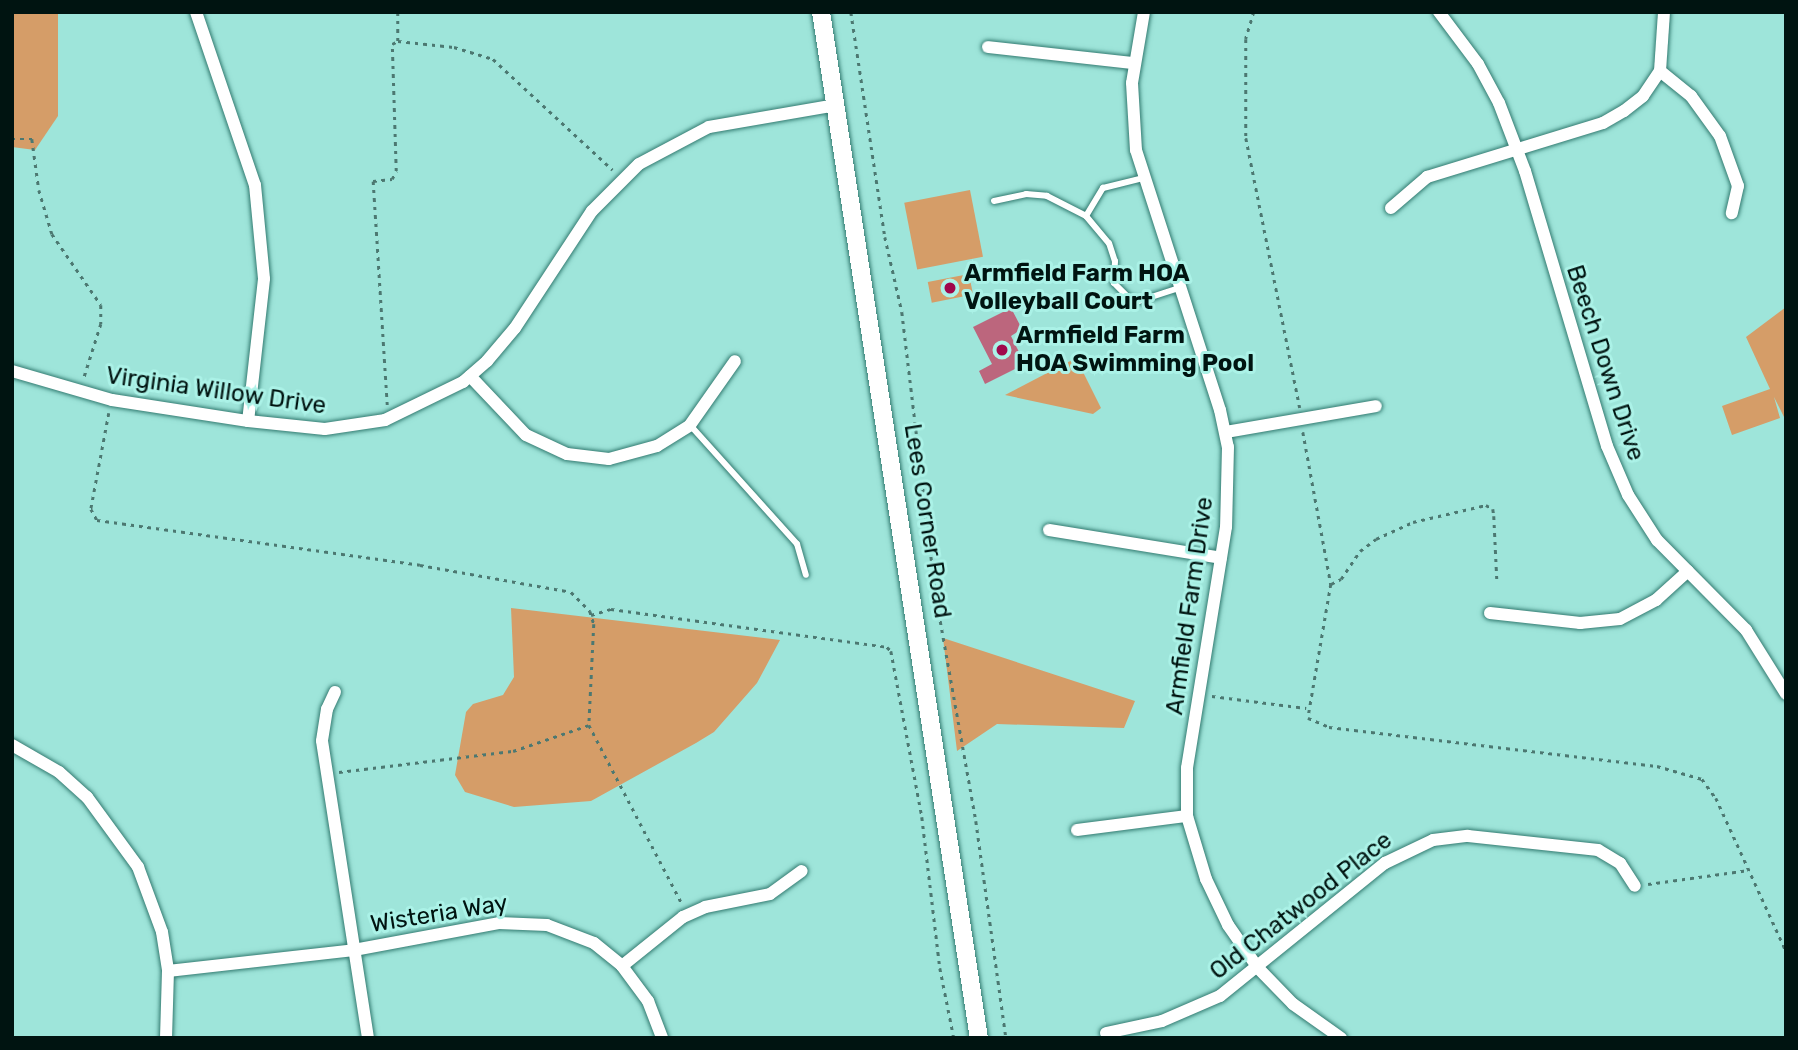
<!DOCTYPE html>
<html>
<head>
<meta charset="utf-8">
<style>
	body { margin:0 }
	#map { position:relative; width:1798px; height:1050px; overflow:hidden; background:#9ee5da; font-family:Rubik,sans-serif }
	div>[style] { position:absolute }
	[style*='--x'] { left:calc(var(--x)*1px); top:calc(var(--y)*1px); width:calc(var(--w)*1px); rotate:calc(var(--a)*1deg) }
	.green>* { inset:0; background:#d59d68; transform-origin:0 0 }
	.water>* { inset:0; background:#bc667d }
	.path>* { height:2.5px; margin-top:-1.25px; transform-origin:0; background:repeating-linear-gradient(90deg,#4c7871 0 3.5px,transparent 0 8.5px) }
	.roads { filter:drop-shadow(0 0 2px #337b71) drop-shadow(0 0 2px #337b71) }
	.lane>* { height:6px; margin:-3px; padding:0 3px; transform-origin:3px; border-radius:3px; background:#fff }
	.street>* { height:12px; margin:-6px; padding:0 6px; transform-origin:6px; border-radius:6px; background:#fff }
	.secondary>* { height:18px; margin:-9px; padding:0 9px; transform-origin:9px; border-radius:9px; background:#fff }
	.dots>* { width:19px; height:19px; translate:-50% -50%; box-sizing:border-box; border:4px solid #abf2e7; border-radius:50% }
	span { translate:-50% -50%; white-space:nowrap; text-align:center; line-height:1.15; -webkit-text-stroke:6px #abf2e7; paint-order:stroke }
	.poi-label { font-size:24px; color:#001411; font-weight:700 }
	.left { translate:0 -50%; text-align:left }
	.street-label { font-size:24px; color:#001411 }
	.frame { position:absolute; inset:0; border:14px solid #001411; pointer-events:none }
</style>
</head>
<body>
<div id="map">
	<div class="green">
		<i style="clip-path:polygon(12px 12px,58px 12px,58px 116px,35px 150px,12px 147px)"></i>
		<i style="left:970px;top:190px;width:68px;height:67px;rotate:79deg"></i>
		<i style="left:969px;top:274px;width:21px;height:42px;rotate:79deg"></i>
		<i style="clip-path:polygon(1786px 307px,1786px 421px,1774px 397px,1780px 418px,1732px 435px,1722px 406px,1770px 389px,1746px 337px)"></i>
		<i style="clip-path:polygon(1076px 358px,1101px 408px,1093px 414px,1005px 395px)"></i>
		<i style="clip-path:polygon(511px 608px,780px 640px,757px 683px,714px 732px,696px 743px,591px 801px,514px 807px,465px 792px,455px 775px,466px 712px,473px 704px,503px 695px,514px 677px)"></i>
		<i style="clip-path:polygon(943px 638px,1135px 701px,1124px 728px,997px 724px,957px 751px)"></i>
	</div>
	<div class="water">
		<i style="clip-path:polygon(1011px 308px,1022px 329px,1011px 336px,1025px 364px,985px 384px,979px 371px,992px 364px,973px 327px)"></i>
	</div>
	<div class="path">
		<i style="--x:398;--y:12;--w:29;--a:90"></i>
		<i style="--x:398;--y:41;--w:56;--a:6.1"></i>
		<i style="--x:454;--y:47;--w:41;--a:17.1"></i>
		<i style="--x:493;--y:59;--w:163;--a:42.8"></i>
		<i style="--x:851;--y:12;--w:228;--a:81.4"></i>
		<i style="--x:885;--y:237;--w:77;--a:77.2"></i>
		<i style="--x:902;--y:312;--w:286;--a:83.2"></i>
		<i style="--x:936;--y:596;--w:229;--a:79.9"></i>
		<i style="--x:976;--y:821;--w:219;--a:82.1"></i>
		<i style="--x:1254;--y:12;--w:28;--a:107"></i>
		<i style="--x:1246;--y:39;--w:99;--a:90"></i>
		<i style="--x:1246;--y:138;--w:275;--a:78.7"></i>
		<i style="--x:12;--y:139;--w:20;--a:0"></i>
		<i style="--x:32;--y:139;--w:51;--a:82.2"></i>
		<i style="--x:39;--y:190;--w:46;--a:73.5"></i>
		<i style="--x:52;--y:234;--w:86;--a:55.4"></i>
		<i style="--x:101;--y:305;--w:19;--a:90"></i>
		<i style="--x:101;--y:324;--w:57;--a:107.5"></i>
		<i style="--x:387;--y:405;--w:224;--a:-93.6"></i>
		<i style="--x:373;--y:181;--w:19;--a:-6"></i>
		<i style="--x:392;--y:179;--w:9;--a:-63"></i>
		<i style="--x:396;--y:171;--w:127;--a:-91.8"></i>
		<i style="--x:392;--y:44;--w:7;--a:-27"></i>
		<i style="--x:109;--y:413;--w:98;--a:100.6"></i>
		<i style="--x:91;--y:509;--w:13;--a:61"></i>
		<i style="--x:97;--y:520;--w:326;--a:7.9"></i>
		<i style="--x:420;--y:565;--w:153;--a:10.1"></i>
		<i style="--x:571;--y:592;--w:27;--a:45"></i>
		<i style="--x:590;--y:611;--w:14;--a:73"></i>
		<i style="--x:594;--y:624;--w:101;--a:92.8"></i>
		<i style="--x:589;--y:725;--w:202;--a:62.5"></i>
		<i style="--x:1303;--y:432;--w:155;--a:79.6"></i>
		<i style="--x:1331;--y:584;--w:136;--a:99.7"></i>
		<i style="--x:1308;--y:718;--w:23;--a:23"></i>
		<i style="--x:1329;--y:727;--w:330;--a:6.8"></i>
		<i style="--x:1657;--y:766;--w:47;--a:16.1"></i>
		<i style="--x:1702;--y:779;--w:24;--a:54"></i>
		<i style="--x:1716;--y:798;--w:168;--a:65.4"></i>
		<i style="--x:1331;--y:584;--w:11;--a:-27"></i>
		<i style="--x:1341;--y:579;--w:34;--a:-56"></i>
		<i style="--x:1360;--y:551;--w:20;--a:-37"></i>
		<i style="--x:1376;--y:539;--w:41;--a:-24.7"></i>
		<i style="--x:1413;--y:522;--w:75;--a:-13.1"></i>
		<i style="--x:1486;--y:505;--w:8;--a:30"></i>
		<i style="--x:1493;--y:509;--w:7;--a:82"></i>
		<i style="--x:1494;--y:516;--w:63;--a:87.3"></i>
		<i style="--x:591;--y:615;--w:21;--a:-17"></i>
		<i style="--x:611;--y:609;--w:279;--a:7.8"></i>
		<i style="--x:887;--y:647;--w:6;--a:45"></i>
		<i style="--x:891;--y:651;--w:169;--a:79.4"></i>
		<i style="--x:922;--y:817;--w:152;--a:83.2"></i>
		<i style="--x:940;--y:968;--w:71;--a:78.7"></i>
		<i style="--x:1212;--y:696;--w:95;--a:7.3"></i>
		<i style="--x:339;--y:772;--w:175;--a:-6.9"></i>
		<i style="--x:513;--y:751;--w:80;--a:-18.9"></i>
		<i style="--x:1648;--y:884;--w:102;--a:-7.9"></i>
	</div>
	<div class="roads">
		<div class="lane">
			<i style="--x:994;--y:201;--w:33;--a:-12"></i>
			<i style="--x:1026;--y:194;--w:21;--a:5"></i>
			<i style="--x:1047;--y:196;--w:44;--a:27.1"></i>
			<i style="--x:1086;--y:216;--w:35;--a:50"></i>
			<i style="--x:1109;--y:243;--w:19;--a:72"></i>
			<i style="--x:1115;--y:261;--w:22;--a:93"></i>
			<i style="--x:1114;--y:283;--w:21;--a:45"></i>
			<i style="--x:1129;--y:298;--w:10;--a:17"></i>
			<i style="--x:1139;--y:301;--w:42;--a:-18"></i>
			<i style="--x:1086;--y:216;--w:33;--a:-59"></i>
			<i style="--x:1103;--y:188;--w:41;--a:-14"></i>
			<i style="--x:690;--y:425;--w:160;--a:48"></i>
			<i style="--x:797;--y:544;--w:32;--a:74"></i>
		</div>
		<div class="street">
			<i style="--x:196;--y:12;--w:183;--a:71.2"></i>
			<i style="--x:255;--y:185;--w:94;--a:84.5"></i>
			<i style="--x:264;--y:279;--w:143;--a:96.4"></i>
			<i style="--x:1144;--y:12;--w:72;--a:99.6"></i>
			<i style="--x:1132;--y:83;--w:67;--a:86.6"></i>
			<i style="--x:1136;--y:150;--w:273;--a:72.1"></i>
			<i style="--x:1220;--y:410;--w:38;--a:78"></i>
			<i style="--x:1228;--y:447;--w:80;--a:91.4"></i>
			<i style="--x:1226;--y:527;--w:244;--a:99.2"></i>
			<i style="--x:1187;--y:768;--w:48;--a:90"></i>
			<i style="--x:1187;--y:816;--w:66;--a:73.2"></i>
			<i style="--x:1206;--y:879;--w:51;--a:64.4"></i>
			<i style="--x:1228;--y:925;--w:52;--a:55.1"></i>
			<i style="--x:1258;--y:968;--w:50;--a:45.8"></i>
			<i style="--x:1293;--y:1004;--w:59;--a:35.3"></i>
			<i style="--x:1439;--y:12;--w:65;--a:53.1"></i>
			<i style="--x:1478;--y:64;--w:44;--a:61.7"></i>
			<i style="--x:1499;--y:103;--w:73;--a:69.1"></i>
			<i style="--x:1525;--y:171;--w:287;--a:73.4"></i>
			<i style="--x:1607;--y:446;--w:53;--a:66.8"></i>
			<i style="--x:1628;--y:495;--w:54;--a:57.2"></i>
			<i style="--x:1657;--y:540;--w:127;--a:45.3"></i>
			<i style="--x:1746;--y:630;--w:75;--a:58"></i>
			<i style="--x:988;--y:47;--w:146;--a:6.3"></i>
			<i style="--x:1660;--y:71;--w:40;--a:39"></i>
			<i style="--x:1691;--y:96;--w:49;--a:54.1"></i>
			<i style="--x:1720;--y:136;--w:53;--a:70.2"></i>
			<i style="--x:1738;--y:186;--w:28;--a:103"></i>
			<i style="--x:1391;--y:208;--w:48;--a:-40.7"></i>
			<i style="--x:1427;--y:177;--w:184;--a:-17.1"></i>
			<i style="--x:1603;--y:123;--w:24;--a:-30"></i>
			<i style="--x:1624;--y:111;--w:24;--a:-38"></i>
			<i style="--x:1643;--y:96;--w:30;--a:-56"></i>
			<i style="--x:1660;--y:71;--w:59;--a:-86.1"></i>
			<i style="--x:12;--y:371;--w:104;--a:16.2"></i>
			<i style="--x:112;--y:400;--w:138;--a:8.8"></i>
			<i style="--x:248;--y:421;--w:77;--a:5.9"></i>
			<i style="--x:325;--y:429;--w:61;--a:-8.5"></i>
			<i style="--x:385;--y:420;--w:87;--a:-26"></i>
			<i style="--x:463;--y:382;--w:32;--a:-41"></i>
			<i style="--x:487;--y:361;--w:43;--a:-49.7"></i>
			<i style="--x:515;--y:328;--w:140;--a:-56.7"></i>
			<i style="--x:592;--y:211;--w:66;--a:-45"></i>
			<i style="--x:639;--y:164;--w:79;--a:-27.9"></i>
			<i style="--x:709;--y:127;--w:129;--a:-9.8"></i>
			<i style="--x:470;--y:376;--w:81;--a:46.5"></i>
			<i style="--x:526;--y:435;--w:45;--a:24.9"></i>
			<i style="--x:567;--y:454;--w:42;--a:6.8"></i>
			<i style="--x:609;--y:459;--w:50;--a:-15.2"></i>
			<i style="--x:657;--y:446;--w:39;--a:-32"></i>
			<i style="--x:690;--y:425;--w:78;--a:-54.9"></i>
			<i style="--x:1226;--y:432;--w:152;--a:-9.8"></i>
			<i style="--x:1049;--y:530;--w:174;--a:9.2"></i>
			<i style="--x:1490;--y:613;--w:91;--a:6.3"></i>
			<i style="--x:1580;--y:623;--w:40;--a:-5.7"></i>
			<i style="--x:1620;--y:619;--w:41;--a:-27.8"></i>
			<i style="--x:1656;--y:600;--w:43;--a:-42.2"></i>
			<i style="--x:335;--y:692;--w:19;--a:115"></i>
			<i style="--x:327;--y:709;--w:32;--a:99"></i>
			<i style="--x:322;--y:741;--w:301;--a:81.2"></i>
			<i style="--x:12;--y:745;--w:54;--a:29.9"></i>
			<i style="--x:59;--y:772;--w:38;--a:42"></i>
			<i style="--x:87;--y:797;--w:87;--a:53.9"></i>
			<i style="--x:138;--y:867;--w:69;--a:69.7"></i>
			<i style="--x:162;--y:932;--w:39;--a:81"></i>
			<i style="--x:168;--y:971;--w:67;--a:91.7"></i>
			<i style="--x:1077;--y:830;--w:111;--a:-7.3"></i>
			<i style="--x:622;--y:966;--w:78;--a:-38.8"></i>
			<i style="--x:683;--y:917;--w:24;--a:-24"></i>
			<i style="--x:705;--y:907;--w:66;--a:-11.3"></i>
			<i style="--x:770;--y:894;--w:39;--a:-36"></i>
			<i style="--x:168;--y:971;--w:187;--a:-6.4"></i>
			<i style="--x:354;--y:950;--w:147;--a:-10.5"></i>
			<i style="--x:499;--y:923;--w:48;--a:2.4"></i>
			<i style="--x:547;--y:925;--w:50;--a:21"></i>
			<i style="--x:594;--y:943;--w:36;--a:39"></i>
			<i style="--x:622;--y:966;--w:44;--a:53.4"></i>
			<i style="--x:648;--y:1001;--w:40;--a:69"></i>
			<i style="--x:1106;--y:1033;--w:57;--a:-12.1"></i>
			<i style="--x:1162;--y:1021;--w:63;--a:-23.3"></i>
			<i style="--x:1220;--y:996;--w:212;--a:-38.9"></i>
			<i style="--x:1385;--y:863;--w:53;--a:-25.6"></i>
			<i style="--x:1433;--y:840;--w:35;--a:-7"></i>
			<i style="--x:1468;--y:836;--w:131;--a:6.1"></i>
			<i style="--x:1598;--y:850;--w:26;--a:31"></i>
			<i style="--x:1620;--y:863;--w:27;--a:57"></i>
		</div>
		<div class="secondary">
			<i style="--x:821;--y:12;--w:1038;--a:81.25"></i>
		</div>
	</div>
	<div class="dots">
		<i style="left:950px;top:288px;background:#a0074c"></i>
		<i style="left:1002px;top:350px;background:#a0074c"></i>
	</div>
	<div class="poi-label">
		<span class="left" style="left:964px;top:288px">Armfield Farm HOA<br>Volleyball Court</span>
		<span class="left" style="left:1016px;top:350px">Armfield Farm<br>HOA Swimming Pool</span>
	</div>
	<div class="street-label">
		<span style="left:1605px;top:363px;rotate:72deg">Beech Down Drive</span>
		<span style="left:216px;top:391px;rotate:8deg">Virginia Willow Drive</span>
		<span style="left:927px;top:521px;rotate:81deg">Lees Corner Road</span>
		<span style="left:1190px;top:606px;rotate:-82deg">Armfield Farm Drive</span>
		<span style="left:1301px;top:906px;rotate:-38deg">Old Chatwood Place</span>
		<span style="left:439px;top:914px;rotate:-9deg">Wisteria Way</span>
	</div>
	<div class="frame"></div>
</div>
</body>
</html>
